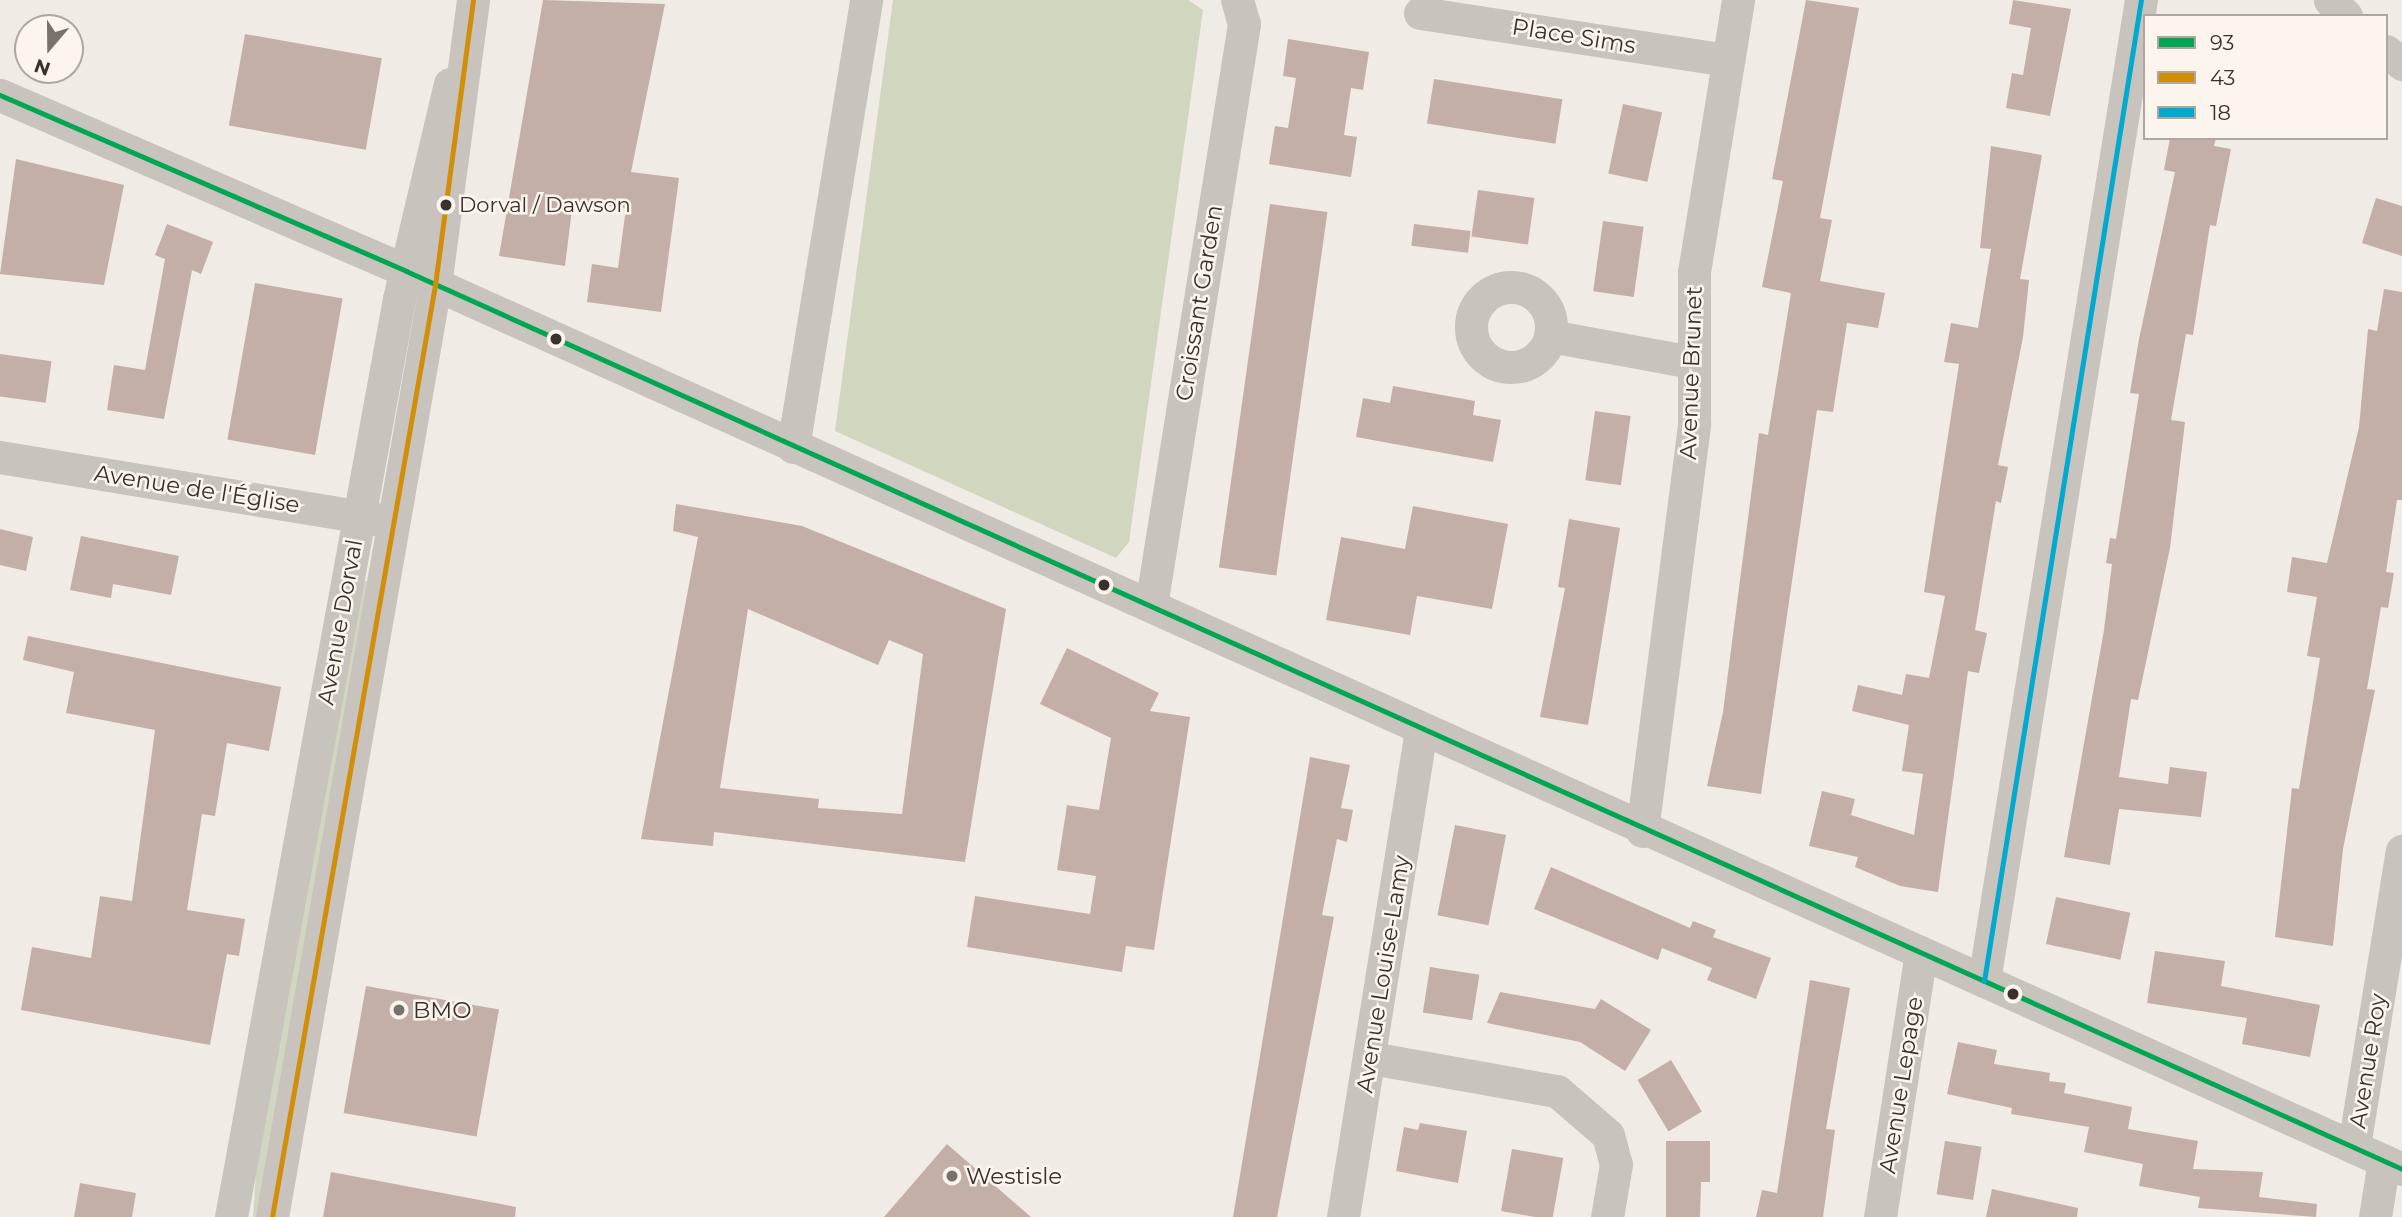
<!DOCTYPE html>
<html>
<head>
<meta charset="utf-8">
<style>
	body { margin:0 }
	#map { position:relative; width:2402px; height:1217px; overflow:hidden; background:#f0ebe5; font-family:Montserrat,sans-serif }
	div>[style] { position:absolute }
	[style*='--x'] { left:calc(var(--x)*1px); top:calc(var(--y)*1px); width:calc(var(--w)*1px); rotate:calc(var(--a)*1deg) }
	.green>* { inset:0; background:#d1d6bf }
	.building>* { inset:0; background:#c3afa7; transform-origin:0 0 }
	.minor>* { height:33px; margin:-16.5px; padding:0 16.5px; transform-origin:16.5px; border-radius:16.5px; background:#c9c3be }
	.minor>.ring { margin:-16.5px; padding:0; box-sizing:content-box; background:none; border:33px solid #c9c3be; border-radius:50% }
	.bus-1>* { height:5px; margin:-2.5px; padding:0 2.5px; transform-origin:2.5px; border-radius:2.5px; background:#00a651 }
	.bus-2>* { height:5px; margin:-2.5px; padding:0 2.5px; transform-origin:2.5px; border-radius:2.5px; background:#d18e09 }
	.bus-3>* { height:5px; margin:-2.5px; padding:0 2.5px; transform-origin:2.5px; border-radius:2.5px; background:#00a9ce }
	.dots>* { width:19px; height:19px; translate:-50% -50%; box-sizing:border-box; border:4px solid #fbf5ee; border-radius:50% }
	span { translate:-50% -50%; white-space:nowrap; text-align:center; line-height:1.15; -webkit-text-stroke:5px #fbf5ee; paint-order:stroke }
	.bus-label { font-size:21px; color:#3b302b }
	.left { translate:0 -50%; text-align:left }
	.street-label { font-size:23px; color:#3b302b }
	.poi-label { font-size:23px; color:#3b302b }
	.legend { position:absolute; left:2143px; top:14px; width:245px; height:126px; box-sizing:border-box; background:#fbf5ee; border:2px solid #aea6a0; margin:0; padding:9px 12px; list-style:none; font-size:21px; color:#3b302b }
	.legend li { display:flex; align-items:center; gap:14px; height:35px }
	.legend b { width:35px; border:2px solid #aea6a0 }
	.north { position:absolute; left:14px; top:14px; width:70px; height:70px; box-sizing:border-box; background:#fbf5ee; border:2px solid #aea6a0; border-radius:50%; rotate:200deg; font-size:19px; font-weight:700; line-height:28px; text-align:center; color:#3b302b }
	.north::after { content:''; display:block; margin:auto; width:24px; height:32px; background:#7a716c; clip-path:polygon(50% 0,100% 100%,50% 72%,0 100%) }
</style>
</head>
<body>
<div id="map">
	<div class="green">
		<i style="clip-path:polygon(893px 0,1188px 0,1203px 10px,1129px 542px,1116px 558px,835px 431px)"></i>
		<i style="clip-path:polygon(363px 580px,368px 582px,258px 1217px,253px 1217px,258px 1144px)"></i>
	</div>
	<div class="building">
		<i style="clip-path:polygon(543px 0,665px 4px,631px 172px,679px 178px,661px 312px,587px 302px,592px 264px,618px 268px,626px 208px,573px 201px,565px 266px,499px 256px)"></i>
		<i style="clip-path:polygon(1806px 0,1859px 8px,1820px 218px,1832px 220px,1820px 281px,1885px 293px,1878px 328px,1847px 323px,1833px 412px,1817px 410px,1761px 794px,1707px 786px,1723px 712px,1759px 433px,1768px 435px,1791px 293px,1762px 287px,1783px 181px,1772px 179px)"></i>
		<i style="clip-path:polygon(2013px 0,2071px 9px,2050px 116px,2006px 108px,2012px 73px,2023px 75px,2031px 28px,2009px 24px)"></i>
		<i style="left:245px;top:34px;width:139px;height:93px;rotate:10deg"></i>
		<i style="clip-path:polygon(1288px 39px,1369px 52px,1363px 90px,1351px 88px,1344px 135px,1357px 137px,1351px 177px,1269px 164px,1275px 126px,1288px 128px,1296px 78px,1283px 76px)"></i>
		<i style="left:1434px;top:79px;width:130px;height:45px;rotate:9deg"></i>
		<i style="left:1623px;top:104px;width:40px;height:71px;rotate:12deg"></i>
		<i style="clip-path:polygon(2170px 138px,2216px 138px,2214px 146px,2231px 149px,2216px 226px,2210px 225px,2193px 335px,2186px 334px,2171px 420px,2185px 422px,2170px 548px,2138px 700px,2131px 699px,2119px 777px,2168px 784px,2170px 767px,2207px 772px,2201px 817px,2119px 809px,2110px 865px,2064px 857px,2104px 630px,2112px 564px,2106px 563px,2110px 538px,2116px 539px,2139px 394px,2130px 393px,2139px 339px,2175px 172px,2164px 170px)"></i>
		<i style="clip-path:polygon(1991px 146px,2042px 155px,2020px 279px,2029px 280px,2023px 337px,1998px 465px,2008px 467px,2001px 503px,1996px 501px,1975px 630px,1987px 633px,1979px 673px,1968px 671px,1938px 892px,1900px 886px,1855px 867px,1858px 857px,1809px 846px,1822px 791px,1855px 799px,1851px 815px,1914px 835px,1923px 774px,1902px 771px,1909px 725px,1852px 711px,1858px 685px,1902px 695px,1906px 674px,1929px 678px,1945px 596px,1924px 592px,1959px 364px,1944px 362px,1951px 323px,1978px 328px,1991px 249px,1980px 248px)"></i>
		<i style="clip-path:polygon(16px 159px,124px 185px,104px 285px,0 274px)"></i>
		<i style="left:1478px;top:190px;width:57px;height:47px;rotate:8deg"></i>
		<i style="clip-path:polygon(2376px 198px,2402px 206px,2402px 256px,2362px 243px)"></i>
		<i style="left:1270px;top:204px;width:58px;height:367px;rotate:8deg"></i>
		<i style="left:1603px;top:221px;width:41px;height:71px;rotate:8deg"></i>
		<i style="clip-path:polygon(167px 224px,213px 242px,201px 274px,192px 270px,164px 419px,107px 410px,114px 365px,145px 370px,165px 259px,155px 255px)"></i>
		<i style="left:1414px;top:224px;width:57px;height:22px;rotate:7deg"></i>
		<i style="left:255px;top:283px;width:89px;height:159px;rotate:10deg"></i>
		<i style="clip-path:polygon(2384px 289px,2402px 292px,2402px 500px,2397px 500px,2386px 572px,2394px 573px,2388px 608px,2381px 607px,2367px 689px,2375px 690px,2343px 849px,2333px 946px,2275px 937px,2292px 788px,2299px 789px,2320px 658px,2307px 656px,2317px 597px,2287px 592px,2292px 557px,2327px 563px,2359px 427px,2368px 329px,2377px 331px)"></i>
		<i style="left:0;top:354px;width:52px;height:42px;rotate:8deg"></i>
		<i style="clip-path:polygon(1393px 386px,1475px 401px,1473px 415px,1501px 420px,1493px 462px,1356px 437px,1363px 398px,1390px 403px)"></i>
		<i style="left:1595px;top:411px;width:36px;height:70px;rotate:8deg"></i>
		<i style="clip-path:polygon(evenodd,676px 504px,802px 526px,1006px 609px,965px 862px,714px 832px,713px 846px,641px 839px,698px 537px,673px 531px,676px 504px,748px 609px,878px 665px,889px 640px,923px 654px,902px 814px,818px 808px,819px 799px,720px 788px,748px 609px)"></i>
		<i style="clip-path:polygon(1413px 506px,1508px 524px,1492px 609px,1417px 596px,1410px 635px,1326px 620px,1341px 537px,1405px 549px)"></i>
		<i style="clip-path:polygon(1569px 519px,1620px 528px,1588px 725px,1540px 717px,1565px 588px,1558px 587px)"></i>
		<i style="clip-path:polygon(0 529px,33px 537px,26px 571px,0 565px)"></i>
		<i style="clip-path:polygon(81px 536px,179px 556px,171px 595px,113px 584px,111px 598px,70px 590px)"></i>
		<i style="clip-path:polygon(28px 636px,281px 687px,269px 751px,227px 743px,215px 816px,202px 814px,187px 910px,245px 919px,239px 956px,227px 954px,210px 1045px,21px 1010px,32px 947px,91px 958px,100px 896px,132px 901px,155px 730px,66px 713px,74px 672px,23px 660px)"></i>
		<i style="clip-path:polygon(1067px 648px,1159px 693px,1150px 711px,1190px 717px,1154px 950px,1126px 946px,1122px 972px,967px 947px,975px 896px,1090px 914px,1096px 876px,1057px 870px,1067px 805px,1099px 810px,1111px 738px,1040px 704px)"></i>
		<i style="clip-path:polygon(1310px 757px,1350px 765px,1341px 808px,1353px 810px,1347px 842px,1337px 839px,1322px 915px,1334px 917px,1277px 1217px,1233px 1217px)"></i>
		<i style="left:1455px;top:825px;width:52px;height:92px;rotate:11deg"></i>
		<i style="clip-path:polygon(1551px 867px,1690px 928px,1693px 921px,1716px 930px,1713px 937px,1771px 958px,1756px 999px,1707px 980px,1712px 968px,1662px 948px,1658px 960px,1534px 909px)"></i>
		<i style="left:2056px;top:897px;width:76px;height:48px;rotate:12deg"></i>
		<i style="clip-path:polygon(2155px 951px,2225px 961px,2221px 986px,2320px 1005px,2310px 1057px,2242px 1044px,2247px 1018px,2147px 1003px)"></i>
		<i style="left:1430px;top:967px;width:50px;height:46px;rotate:9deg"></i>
		<i style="clip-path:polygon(1810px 980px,1850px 988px,1826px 1129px,1835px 1130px,1823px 1217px,1756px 1217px,1762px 1190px,1777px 1193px)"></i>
		<i style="left:366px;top:986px;width:135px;height:129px;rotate:10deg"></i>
		<i style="clip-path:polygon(1500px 992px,1595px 1009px,1601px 999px,1651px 1030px,1625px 1071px,1580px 1042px,1487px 1023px)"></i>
		<i style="clip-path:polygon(1958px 1042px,1997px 1050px,1994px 1064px,2050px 1073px,2049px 1081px,2066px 1083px,2064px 1093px,2132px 1107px,2128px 1129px,2198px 1141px,2193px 1169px,2263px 1172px,2259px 1197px,2317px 1204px,2316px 1217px,2198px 1208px,2200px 1197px,2139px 1186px,2143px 1164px,2084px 1152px,2089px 1127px,2011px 1114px,2012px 1108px,1947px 1094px)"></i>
		<i style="left:1671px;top:1060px;width:60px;height:39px;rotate:59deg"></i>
		<i style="clip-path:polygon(1420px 1123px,1467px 1131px,1458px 1183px,1396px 1171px,1404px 1127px,1418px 1130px)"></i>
		<i style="clip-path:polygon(1666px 1141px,1710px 1141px,1710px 1182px,1701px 1182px,1700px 1217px,1666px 1217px)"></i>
		<i style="left:1945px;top:1141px;width:37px;height:54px;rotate:9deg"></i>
		<i style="clip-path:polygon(947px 1144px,1031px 1217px,884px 1217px)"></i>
		<i style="left:1512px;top:1149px;width:52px;height:63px;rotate:10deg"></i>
		<i style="clip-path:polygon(331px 1172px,516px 1207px,515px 1217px,323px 1217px)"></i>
		<i style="clip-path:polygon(80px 1183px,136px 1193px,132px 1217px,74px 1217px)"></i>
		<i style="clip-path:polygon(1992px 1189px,2078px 1208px,2077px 1217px,1986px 1217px)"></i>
	</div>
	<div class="minor">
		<i style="--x:2330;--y:0;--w:23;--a:45"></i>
		<i style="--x:1420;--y:13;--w:312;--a:8.7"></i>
		<i style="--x:2386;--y:51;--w:21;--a:39"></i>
		<i style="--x:0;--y:95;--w:443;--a:23.4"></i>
		<i style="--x:406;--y:271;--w:2189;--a:24.22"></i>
		<i class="ring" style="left:1471px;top:287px;width:47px;height:47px"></i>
		<i style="--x:1550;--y:336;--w:144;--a:10.4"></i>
		<i style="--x:793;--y:447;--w:453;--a:-80.7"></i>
		<i style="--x:0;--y:457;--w:386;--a:9.4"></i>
		<i style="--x:1151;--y:606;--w:589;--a:-80.92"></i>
		<i style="--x:1244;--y:24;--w:25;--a:-106"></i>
		<i style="--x:1642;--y:831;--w:411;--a:-82.7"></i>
		<i style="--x:1694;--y:423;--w:151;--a:-90"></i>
		<i style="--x:1694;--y:272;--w:276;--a:-80.8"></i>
		<i style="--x:1984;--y:981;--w:993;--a:-80.91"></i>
		<i style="--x:1371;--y:1058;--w:189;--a:10.1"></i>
		<i style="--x:1557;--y:1091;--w:67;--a:40.8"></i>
		<i style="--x:1608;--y:1135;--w:30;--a:75"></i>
		<i style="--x:1616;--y:1164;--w:54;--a:99.6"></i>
		<i style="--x:2354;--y:1146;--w:299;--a:-80.8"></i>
		<i style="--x:231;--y:1217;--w:933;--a:-79.63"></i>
		<i style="--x:399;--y:299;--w:221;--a:-76.7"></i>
		<i style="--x:272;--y:1217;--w:946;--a:-80.08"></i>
		<i style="--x:435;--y:285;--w:288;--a:-82.4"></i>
		<i style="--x:1343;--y:1217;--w:493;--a:-80.9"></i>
		<i style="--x:1880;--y:1217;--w:267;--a:-81.2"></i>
		<i style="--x:2375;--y:1217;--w:57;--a:-80.9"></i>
	</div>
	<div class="bus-1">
		<i style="--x:0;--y:95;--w:443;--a:23.4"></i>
		<i style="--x:406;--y:271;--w:2189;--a:24.22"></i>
	</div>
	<div class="bus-2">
		<i style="--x:272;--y:1217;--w:946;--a:-80.08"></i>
		<i style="--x:435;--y:285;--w:288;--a:-82.4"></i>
	</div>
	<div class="bus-3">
		<i style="--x:1984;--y:981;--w:993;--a:-80.91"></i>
	</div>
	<div class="dots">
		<i style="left:446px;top:205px;background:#3b302b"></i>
		<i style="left:556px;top:339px;background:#3b302b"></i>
		<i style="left:1104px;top:585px;background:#3b302b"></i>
		<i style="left:2013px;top:994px;background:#3b302b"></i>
		<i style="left:399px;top:1010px;background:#7a716c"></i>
		<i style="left:952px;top:1176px;background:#7a716c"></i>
	</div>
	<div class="bus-label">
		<span class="left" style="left:459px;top:205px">Dorval / Dawson</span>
	</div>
	<div class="street-label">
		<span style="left:1574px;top:36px;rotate:9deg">Place Sims</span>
		<span style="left:1199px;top:303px;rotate:-81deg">Croissant Garden</span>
		<span style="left:1691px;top:373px;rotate:-88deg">Avenue Brunet</span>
		<span style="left:197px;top:489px;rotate:9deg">Avenue de l'Église</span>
		<span style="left:340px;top:622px;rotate:-80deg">Avenue Dorval</span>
		<span style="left:1383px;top:974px;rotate:-81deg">Avenue Louise-Lamy</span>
		<span style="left:2368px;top:1061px;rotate:-81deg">Avenue Roy</span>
		<span style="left:1901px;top:1085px;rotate:-81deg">Avenue Lepage</span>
	</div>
	<div class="poi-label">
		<span class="left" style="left:413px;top:1010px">BMO</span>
		<span class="left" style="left:966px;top:1176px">Westisle</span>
	</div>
	<ul class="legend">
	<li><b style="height:9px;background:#00a651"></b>93</li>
	<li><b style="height:9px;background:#d18e09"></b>43</li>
	<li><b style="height:9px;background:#00a9ce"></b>18</li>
	</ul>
	<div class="north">N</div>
</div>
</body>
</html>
